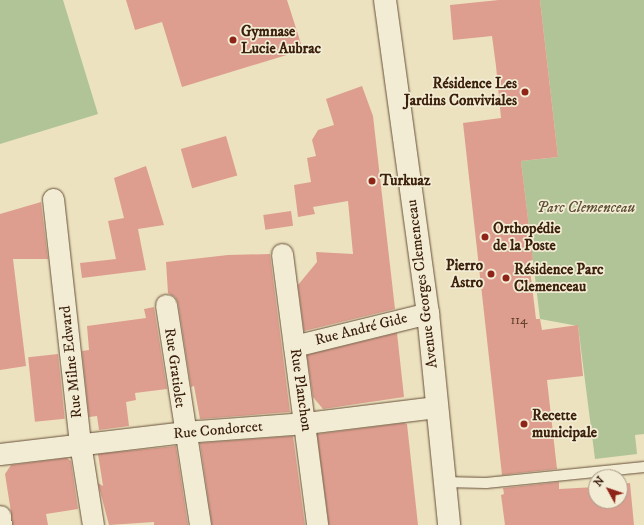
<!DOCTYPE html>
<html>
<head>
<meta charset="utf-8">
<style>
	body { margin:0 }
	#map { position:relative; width:644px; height:525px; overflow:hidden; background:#ece2bf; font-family:"IM FELL DW Pica",serif }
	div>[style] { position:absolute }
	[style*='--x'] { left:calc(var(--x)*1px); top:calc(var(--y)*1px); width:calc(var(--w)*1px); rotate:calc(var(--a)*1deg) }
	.green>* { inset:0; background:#b1c497 }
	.building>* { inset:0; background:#dd9e8f; transform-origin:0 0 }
	.roads { filter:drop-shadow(0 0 1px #675039) drop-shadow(0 0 1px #675039) }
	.lane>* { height:10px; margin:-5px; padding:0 5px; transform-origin:5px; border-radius:5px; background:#f3ecd5 }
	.street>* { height:21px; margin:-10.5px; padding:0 10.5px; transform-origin:10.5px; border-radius:10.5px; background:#f3ecd5 }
	.secondary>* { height:22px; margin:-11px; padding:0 11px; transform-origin:11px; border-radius:11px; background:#f3ecd5 }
	.dots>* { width:11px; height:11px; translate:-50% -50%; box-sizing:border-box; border:2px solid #f3ecd5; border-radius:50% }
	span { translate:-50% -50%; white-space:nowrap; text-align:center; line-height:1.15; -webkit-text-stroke:3.5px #f3ecd5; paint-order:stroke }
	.number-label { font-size:13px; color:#64402d }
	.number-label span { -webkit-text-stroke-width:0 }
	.poi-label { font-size:15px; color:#3b200c; font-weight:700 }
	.left { translate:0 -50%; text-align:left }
	.right { translate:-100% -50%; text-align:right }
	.park-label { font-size:15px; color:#5e5136; font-style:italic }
	.street-label { font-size:15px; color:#3b200c }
	.north { position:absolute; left:588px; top:469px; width:40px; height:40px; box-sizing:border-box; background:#f3ecd5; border:1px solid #a99a85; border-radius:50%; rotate:310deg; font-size:11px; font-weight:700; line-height:16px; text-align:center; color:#3b200c }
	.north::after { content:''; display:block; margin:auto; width:14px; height:18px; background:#8f2418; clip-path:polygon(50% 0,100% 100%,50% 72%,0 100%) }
</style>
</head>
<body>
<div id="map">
	<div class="green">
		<i style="clip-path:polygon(0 0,63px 0,98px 114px,0 144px)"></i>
		<i style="clip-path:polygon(540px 0,644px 0,644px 434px,635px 435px,637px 454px,595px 459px,578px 326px,540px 319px,521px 161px,558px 157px)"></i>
	</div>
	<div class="building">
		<i style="clip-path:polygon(126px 0,287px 0,303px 50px,182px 87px,162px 22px,135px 30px)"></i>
		<i style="clip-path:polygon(499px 0,540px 0,558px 157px,521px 161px,533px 260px,529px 261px,536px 319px,540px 319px,542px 330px,578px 325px,583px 376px,547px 380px,557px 469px,502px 475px,463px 123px,501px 118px,496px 66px,492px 36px,453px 40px,450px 5px)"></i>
		<i style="clip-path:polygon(362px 86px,373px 116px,395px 309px,304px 331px,298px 285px,317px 262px,316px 252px,353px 254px,348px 201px,313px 207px,315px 214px,298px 217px,294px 185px,311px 182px,307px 158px,316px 156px,312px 140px,318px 130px,334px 125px,326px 99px)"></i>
		<i style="left:226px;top:136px;width:41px;height:47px;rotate:74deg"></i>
		<i style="clip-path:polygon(146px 166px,164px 225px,138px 229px,146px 270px,82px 278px,80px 263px,116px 259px,108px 221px,124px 218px,114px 178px)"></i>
		<i style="clip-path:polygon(41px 202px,48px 259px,13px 259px,26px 366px,0 370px,0 214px)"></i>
		<i style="left:291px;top:211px;width:15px;height:28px;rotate:82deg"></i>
		<i style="clip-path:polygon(270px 254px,290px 412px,200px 419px,194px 386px,191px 387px,178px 303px,175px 297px,168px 293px,166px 262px,228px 255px)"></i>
		<i style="clip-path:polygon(154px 307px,167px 389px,135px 393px,136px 400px,126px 402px,129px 426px,99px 430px,97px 416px,89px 417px,82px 351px,89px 350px,87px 326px,146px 318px,144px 309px)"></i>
		<i style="clip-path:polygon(397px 333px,404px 397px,323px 409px,313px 397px,307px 355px)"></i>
		<i style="left:58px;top:354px;width:65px;height:30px;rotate:84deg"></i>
		<i style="clip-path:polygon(404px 423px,407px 424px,418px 525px,329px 525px,317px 434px)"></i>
		<i style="clip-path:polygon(293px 436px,305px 525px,212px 525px,200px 443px)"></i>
		<i style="clip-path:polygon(176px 446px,188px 525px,154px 525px,154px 522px,109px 525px,98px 483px,103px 486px,98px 454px)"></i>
		<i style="clip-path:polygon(67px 458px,71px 461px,78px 509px,46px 514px,48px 525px,13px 525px,5px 474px,11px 465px)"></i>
		<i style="clip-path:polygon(559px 482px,559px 489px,596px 487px,596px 501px,620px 501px,620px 484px,630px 483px,634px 525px,505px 525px,501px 495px,504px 494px,503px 488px)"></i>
	</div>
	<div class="roads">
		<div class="lane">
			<i style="--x:444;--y:482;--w:42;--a:1.4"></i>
			<i style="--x:486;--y:483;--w:159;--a:-5.8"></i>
		</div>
		<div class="street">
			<i style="--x:53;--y:199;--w:245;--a:83.7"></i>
			<i style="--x:80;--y:443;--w:83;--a:81"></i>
			<i style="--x:282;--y:254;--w:273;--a:82.6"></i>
			<i style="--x:166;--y:305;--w:223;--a:81.2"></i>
			<i style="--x:294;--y:346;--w:138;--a:-13.8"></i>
			<i style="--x:0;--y:454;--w:185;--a:-6.8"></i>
			<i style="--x:184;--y:432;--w:122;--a:-4.2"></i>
			<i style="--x:306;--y:423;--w:131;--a:-7"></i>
			<i style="--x:0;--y:516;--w:9;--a:84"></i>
		</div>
		<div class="secondary">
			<i style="--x:385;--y:0;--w:316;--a:82.2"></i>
			<i style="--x:428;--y:313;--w:213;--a:84.3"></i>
		</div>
	</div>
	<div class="dots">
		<i style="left:233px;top:40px;background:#8f2418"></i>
		<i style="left:525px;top:92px;background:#8f2418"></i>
		<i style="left:372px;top:181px;background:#8f2418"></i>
		<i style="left:485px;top:237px;background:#8f2418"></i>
		<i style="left:491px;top:274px;background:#8f2418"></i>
		<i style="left:506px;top:278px;background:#8f2418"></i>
		<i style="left:524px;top:424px;background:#8f2418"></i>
	</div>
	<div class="number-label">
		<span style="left:519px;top:320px">114</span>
	</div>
	<div class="poi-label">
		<span class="left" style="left:241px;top:40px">Gymnase<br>Lucie Aubrac</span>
		<span class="right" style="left:517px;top:92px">Résidence Les<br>Jardins Conviviales</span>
		<span class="left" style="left:380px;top:181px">Turkuaz</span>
		<span class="left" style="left:493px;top:237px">Orthopédie<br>de la Poste</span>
		<span class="right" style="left:483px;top:274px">Pierro<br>Astro</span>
		<span class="left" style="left:514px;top:278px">Résidence Parc<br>Clemenceau</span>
		<span class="left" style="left:532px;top:424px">Recette<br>municipale</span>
	</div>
	<div class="park-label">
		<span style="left:586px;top:208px">Parc Clemenceau</span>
	</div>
	<div class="street-label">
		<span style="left:422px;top:284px;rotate:-97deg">Avenue Georges Clemenceau</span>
		<span style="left:361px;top:329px;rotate:-14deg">Rue André Gide</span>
		<span style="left:71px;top:362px;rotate:-96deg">Rue Milne Edward</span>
		<span style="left:175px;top:368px;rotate:82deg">Rue Gratiolet</span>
		<span style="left:301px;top:390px;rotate:82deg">Rue Planchon</span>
		<span style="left:218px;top:430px;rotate:-5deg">Rue Condorcet</span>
	</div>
	<div class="north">N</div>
</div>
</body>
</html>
